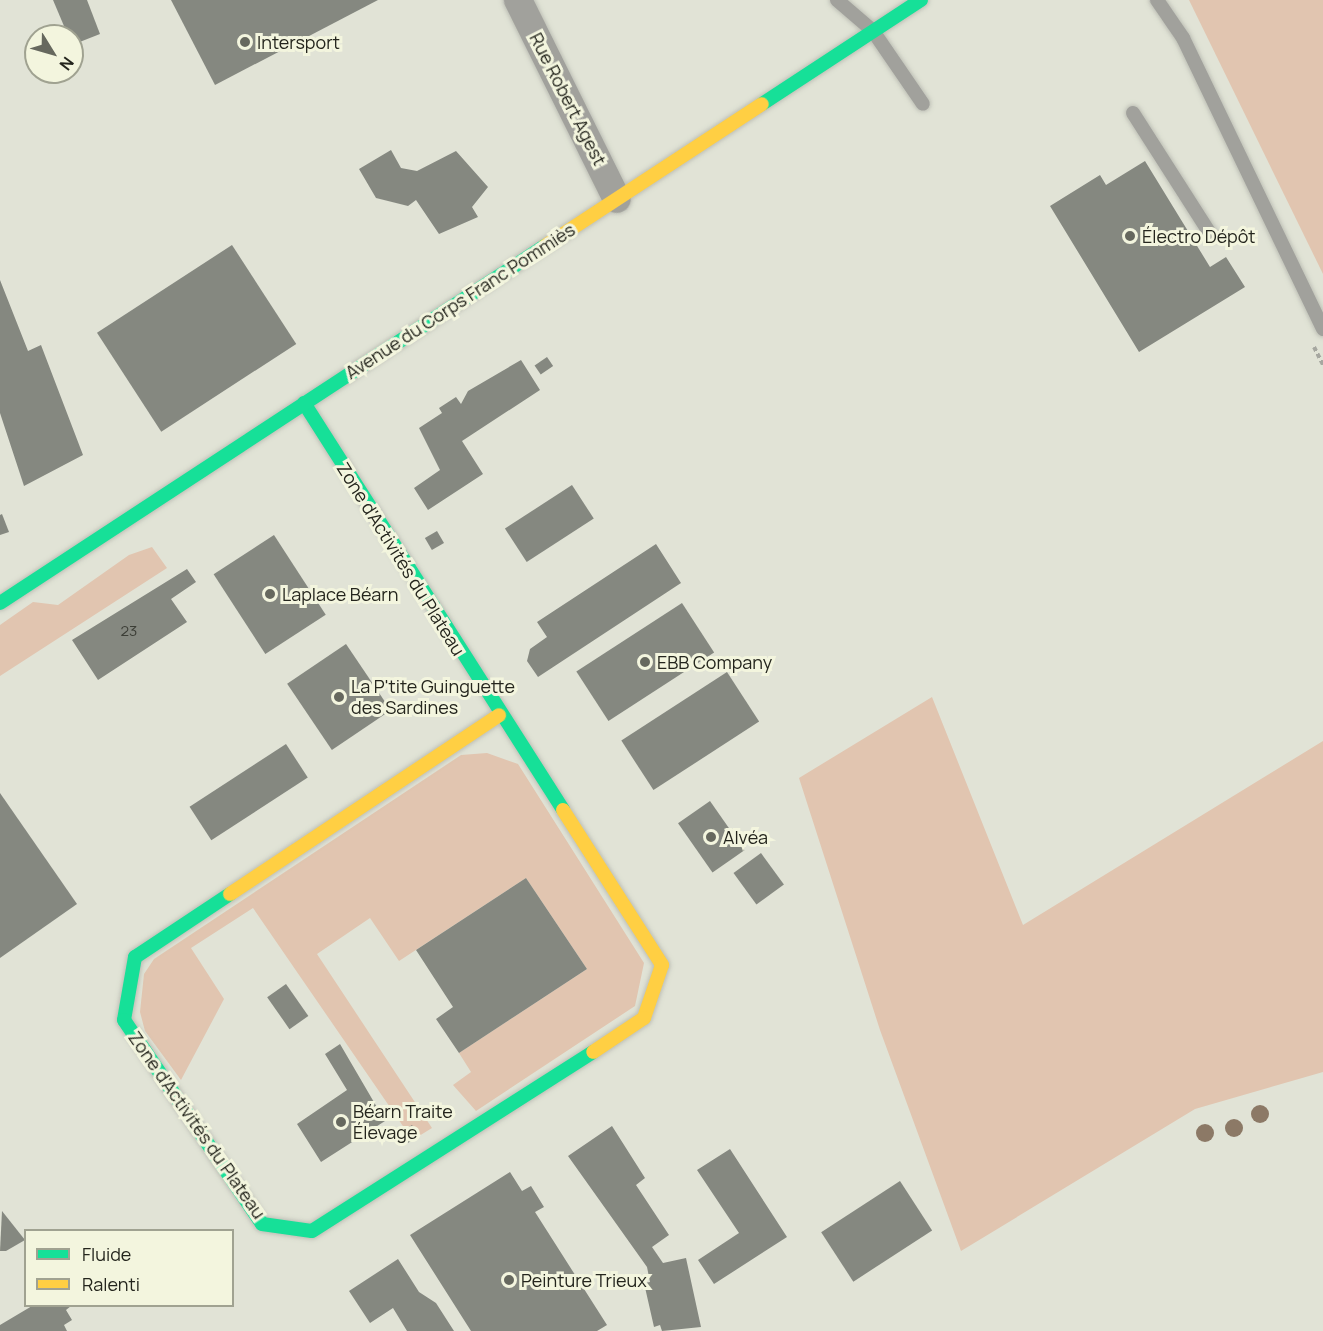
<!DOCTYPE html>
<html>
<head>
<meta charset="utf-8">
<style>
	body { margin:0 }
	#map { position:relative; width:1323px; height:1331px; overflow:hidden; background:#e1e3d6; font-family:Manrope,sans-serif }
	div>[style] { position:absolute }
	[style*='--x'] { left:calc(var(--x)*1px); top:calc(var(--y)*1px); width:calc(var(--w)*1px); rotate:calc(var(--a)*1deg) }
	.green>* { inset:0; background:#e1c5b0 }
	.building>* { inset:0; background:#858880; transform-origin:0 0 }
	.path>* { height:4px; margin-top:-2px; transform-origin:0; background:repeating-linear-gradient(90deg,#a6a7a0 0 4.5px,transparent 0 7.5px) }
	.roads { filter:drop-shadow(0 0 2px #bec0b6) drop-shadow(0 0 2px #bec0b6) }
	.lane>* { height:14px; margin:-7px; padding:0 7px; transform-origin:7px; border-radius:7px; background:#a1a19c }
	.street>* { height:28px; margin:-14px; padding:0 14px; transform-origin:14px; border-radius:14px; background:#a1a19c }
	.fast>* { height:14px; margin:-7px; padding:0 7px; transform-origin:7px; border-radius:7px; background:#16e098 }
	.slow>* { height:14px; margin:-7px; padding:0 7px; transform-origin:7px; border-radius:7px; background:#ffcf43 }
	.trees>* { width:18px; height:18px; margin:-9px; border-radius:50%; background:#8c7966 }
	.dots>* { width:16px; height:16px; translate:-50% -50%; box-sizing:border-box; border:3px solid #f3f5de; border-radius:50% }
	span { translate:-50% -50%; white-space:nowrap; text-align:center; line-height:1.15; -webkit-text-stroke:6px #f3f5de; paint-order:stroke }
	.number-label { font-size:15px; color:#3c3e36 }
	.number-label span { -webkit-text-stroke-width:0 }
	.poi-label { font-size:18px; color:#24251d }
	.left { translate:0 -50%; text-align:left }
	.street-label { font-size:18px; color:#24251d }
	.legend { position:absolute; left:24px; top:1229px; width:210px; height:78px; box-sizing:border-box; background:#f3f5de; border:2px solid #a0a291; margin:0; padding:8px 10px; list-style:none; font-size:18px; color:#24251d }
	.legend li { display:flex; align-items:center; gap:12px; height:30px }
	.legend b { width:30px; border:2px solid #a0a291 }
	.north { position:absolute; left:24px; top:24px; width:60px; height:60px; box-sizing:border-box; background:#f3f5de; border:2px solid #a0a291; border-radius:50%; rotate:127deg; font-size:16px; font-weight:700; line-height:24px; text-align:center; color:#24251d }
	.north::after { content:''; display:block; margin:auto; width:21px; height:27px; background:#66685e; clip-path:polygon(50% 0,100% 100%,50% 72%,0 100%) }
</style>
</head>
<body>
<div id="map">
	<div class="green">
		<i style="clip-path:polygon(1189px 0,1323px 0,1323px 274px)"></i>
		<i style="clip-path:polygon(152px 547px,167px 568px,0 676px,0 625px,33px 602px,58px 605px,129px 555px)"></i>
		<i style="clip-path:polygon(932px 697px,1023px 925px,1323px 741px,1323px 1072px,1195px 1109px,961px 1251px,880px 1030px,799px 778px)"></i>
		<i style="clip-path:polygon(487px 753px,518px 764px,644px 963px,635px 1006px,476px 1111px,453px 1085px,471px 1072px,459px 1053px,587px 969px,526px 878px,399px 961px,370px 918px,317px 954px,432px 1128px,419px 1136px,405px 1129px,253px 908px,191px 948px,224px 999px,181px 1080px,145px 1031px,140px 1012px,144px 974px,154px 959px,461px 755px)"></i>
	</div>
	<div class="building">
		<i style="clip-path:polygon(53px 0,87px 0,100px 34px,72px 45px)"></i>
		<i style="clip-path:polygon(171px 0,378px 0,215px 85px)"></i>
		<i style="clip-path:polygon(391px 150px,401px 168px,417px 171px,456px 151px,488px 187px,472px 207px,478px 217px,439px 234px,416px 200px,408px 206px,376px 198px,359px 169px)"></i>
		<i style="clip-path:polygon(1145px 161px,1210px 267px,1226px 257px,1245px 287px,1139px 352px,1050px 206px,1100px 175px,1106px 185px)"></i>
		<i style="left:232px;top:245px;width:118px;height:161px;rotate:57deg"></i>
		<i style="clip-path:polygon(0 280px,28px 351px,41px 345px,83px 455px,24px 486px,0 413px)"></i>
		<i style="left:547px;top:357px;width:11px;height:15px;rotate:56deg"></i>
		<i style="clip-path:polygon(521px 360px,540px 390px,462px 441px,483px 474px,428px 510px,414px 488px,440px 470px,419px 428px,442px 413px,439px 408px,456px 397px,461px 404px,468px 391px)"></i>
		<i style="left:572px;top:485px;width:40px;height:80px;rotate:57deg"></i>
		<i style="clip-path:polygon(2px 514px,9px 532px,0 535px,0 515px)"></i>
		<i style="left:437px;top:531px;width:14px;height:14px;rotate:60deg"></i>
		<i style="left:274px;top:535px;width:95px;height:72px;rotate:57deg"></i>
		<i style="clip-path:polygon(656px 544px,681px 583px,538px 677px,527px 661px,530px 649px,547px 637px,537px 622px)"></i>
		<i style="clip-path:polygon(187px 569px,196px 582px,171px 599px,187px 622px,98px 680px,72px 640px)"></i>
		<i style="left:682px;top:603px;width:59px;height:126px;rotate:57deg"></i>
		<i style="left:346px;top:644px;width:80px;height:71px;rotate:56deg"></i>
		<i style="left:727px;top:672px;width:59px;height:126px;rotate:57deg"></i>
		<i style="left:286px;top:744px;width:40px;height:115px;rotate:57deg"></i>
		<i style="clip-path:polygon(0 793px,77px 904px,0 958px)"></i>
		<i style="left:710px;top:801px;width:60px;height:39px;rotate:55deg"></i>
		<i style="left:761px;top:853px;width:39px;height:34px;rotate:54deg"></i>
		<i style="clip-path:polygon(526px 878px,587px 969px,459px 1053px,436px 1019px,453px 1007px,416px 950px)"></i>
		<i style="left:286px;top:984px;width:39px;height:23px;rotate:55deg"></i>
		<i style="clip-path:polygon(340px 1044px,385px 1121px,321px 1162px,297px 1124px,347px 1090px,325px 1054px)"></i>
		<i style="left:412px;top:1125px;width:13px;height:13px;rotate:58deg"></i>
		<i style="clip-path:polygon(612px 1126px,645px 1178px,636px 1185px,669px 1235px,652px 1247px,663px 1263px,686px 1258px,701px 1327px,662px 1331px,660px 1325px,654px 1327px,644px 1283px,650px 1282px,647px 1267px,568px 1156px)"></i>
		<i style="clip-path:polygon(730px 1149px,787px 1237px,714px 1284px,698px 1260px,739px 1233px,697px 1170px)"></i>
		<i style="clip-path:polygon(510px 1172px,522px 1191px,531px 1186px,544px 1207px,535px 1212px,607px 1325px,597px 1331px,471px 1331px,410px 1235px)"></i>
		<i style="left:900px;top:1181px;width:59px;height:94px;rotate:57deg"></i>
		<i style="clip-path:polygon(2px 1211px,25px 1240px,6px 1251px,0 1251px)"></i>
		<i style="clip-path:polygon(398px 1259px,419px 1292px,436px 1303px,454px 1331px,407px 1331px,393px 1308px,370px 1323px,349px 1291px)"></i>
		<i style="clip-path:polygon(32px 1306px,71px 1306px,66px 1310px,72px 1320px,64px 1325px,67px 1331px,0 1331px,0 1325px)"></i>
	</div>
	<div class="path">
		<i style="--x:1314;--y:347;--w:20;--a:63"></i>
	</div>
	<div class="roads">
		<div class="lane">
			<i style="--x:837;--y:0;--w:48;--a:40.7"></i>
			<i style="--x:873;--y:31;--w:88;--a:55.6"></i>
			<i style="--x:1157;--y:0;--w:46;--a:55.6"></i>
			<i style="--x:1183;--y:38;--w:323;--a:64.3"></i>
			<i style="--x:1133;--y:113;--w:145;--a:57.4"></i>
		</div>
		<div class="street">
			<i style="--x:518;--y:0;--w:222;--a:63.6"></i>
		</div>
		<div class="fast">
			<i style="--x:762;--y:104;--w:190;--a:-33.2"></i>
			<i style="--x:304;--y:403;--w:482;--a:57.5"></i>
			<i style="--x:0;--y:603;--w:652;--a:-33.23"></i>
			<i style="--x:230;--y:894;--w:114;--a:146.4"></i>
			<i style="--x:135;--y:957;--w:64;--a:99.9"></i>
			<i style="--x:124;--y:1020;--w:246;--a:55.9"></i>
			<i style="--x:262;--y:1224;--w:50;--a:8"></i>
			<i style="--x:312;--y:1231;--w:333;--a:-32.5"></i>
		</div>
		<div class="slow">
			<i style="--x:545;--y:246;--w:259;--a:-33.2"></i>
			<i style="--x:563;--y:810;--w:184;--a:57.4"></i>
			<i style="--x:662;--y:965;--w:56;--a:108.8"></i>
			<i style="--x:644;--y:1018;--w:61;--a:146.3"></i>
			<i style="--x:230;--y:894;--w:323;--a:-33.6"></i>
		</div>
	</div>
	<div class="trees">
		<i style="left:1260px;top:1114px"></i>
		<i style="left:1234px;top:1128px"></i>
		<i style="left:1205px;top:1133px"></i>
	</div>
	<div class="dots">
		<i style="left:245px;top:42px;background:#66685e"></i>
		<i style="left:1130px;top:236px;background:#66685e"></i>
		<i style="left:270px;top:594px;background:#66685e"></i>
		<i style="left:645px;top:662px;background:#66685e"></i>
		<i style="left:339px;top:697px;background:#66685e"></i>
		<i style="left:711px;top:837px;background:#66685e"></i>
		<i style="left:341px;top:1122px;background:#66685e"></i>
		<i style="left:509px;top:1280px;background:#66685e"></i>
	</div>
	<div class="number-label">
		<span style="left:129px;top:631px">23</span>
	</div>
	<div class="poi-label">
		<span class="left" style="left:257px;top:42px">Intersport</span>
		<span class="left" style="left:1142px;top:236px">Électro Dépôt</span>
		<span class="left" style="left:282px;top:594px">Laplace Béarn</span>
		<span class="left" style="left:657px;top:662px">EBB Company</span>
		<span class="left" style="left:351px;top:697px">La P'tite Guinguette<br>des Sardines</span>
		<span class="left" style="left:723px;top:837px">Alvéa</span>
		<span class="left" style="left:353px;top:1122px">Béarn Traite<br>Élevage</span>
		<span class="left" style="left:521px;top:1280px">Peinture Trieux</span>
	</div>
	<div class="street-label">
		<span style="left:568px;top:99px;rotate:63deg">Rue Robert Agest</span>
		<span style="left:460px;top:301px;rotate:-33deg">Avenue du Corps Franc Pommiès</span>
		<span style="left:401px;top:559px;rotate:58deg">Zone d'Activités du Plateau</span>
		<span style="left:197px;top:1125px;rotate:55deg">Zone d'Activités du Plateau</span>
	</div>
	<ul class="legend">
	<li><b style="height:8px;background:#16e098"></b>Fluide</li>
	<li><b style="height:8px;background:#ffcf43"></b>Ralenti</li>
	</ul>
	<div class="north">N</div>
</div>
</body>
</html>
